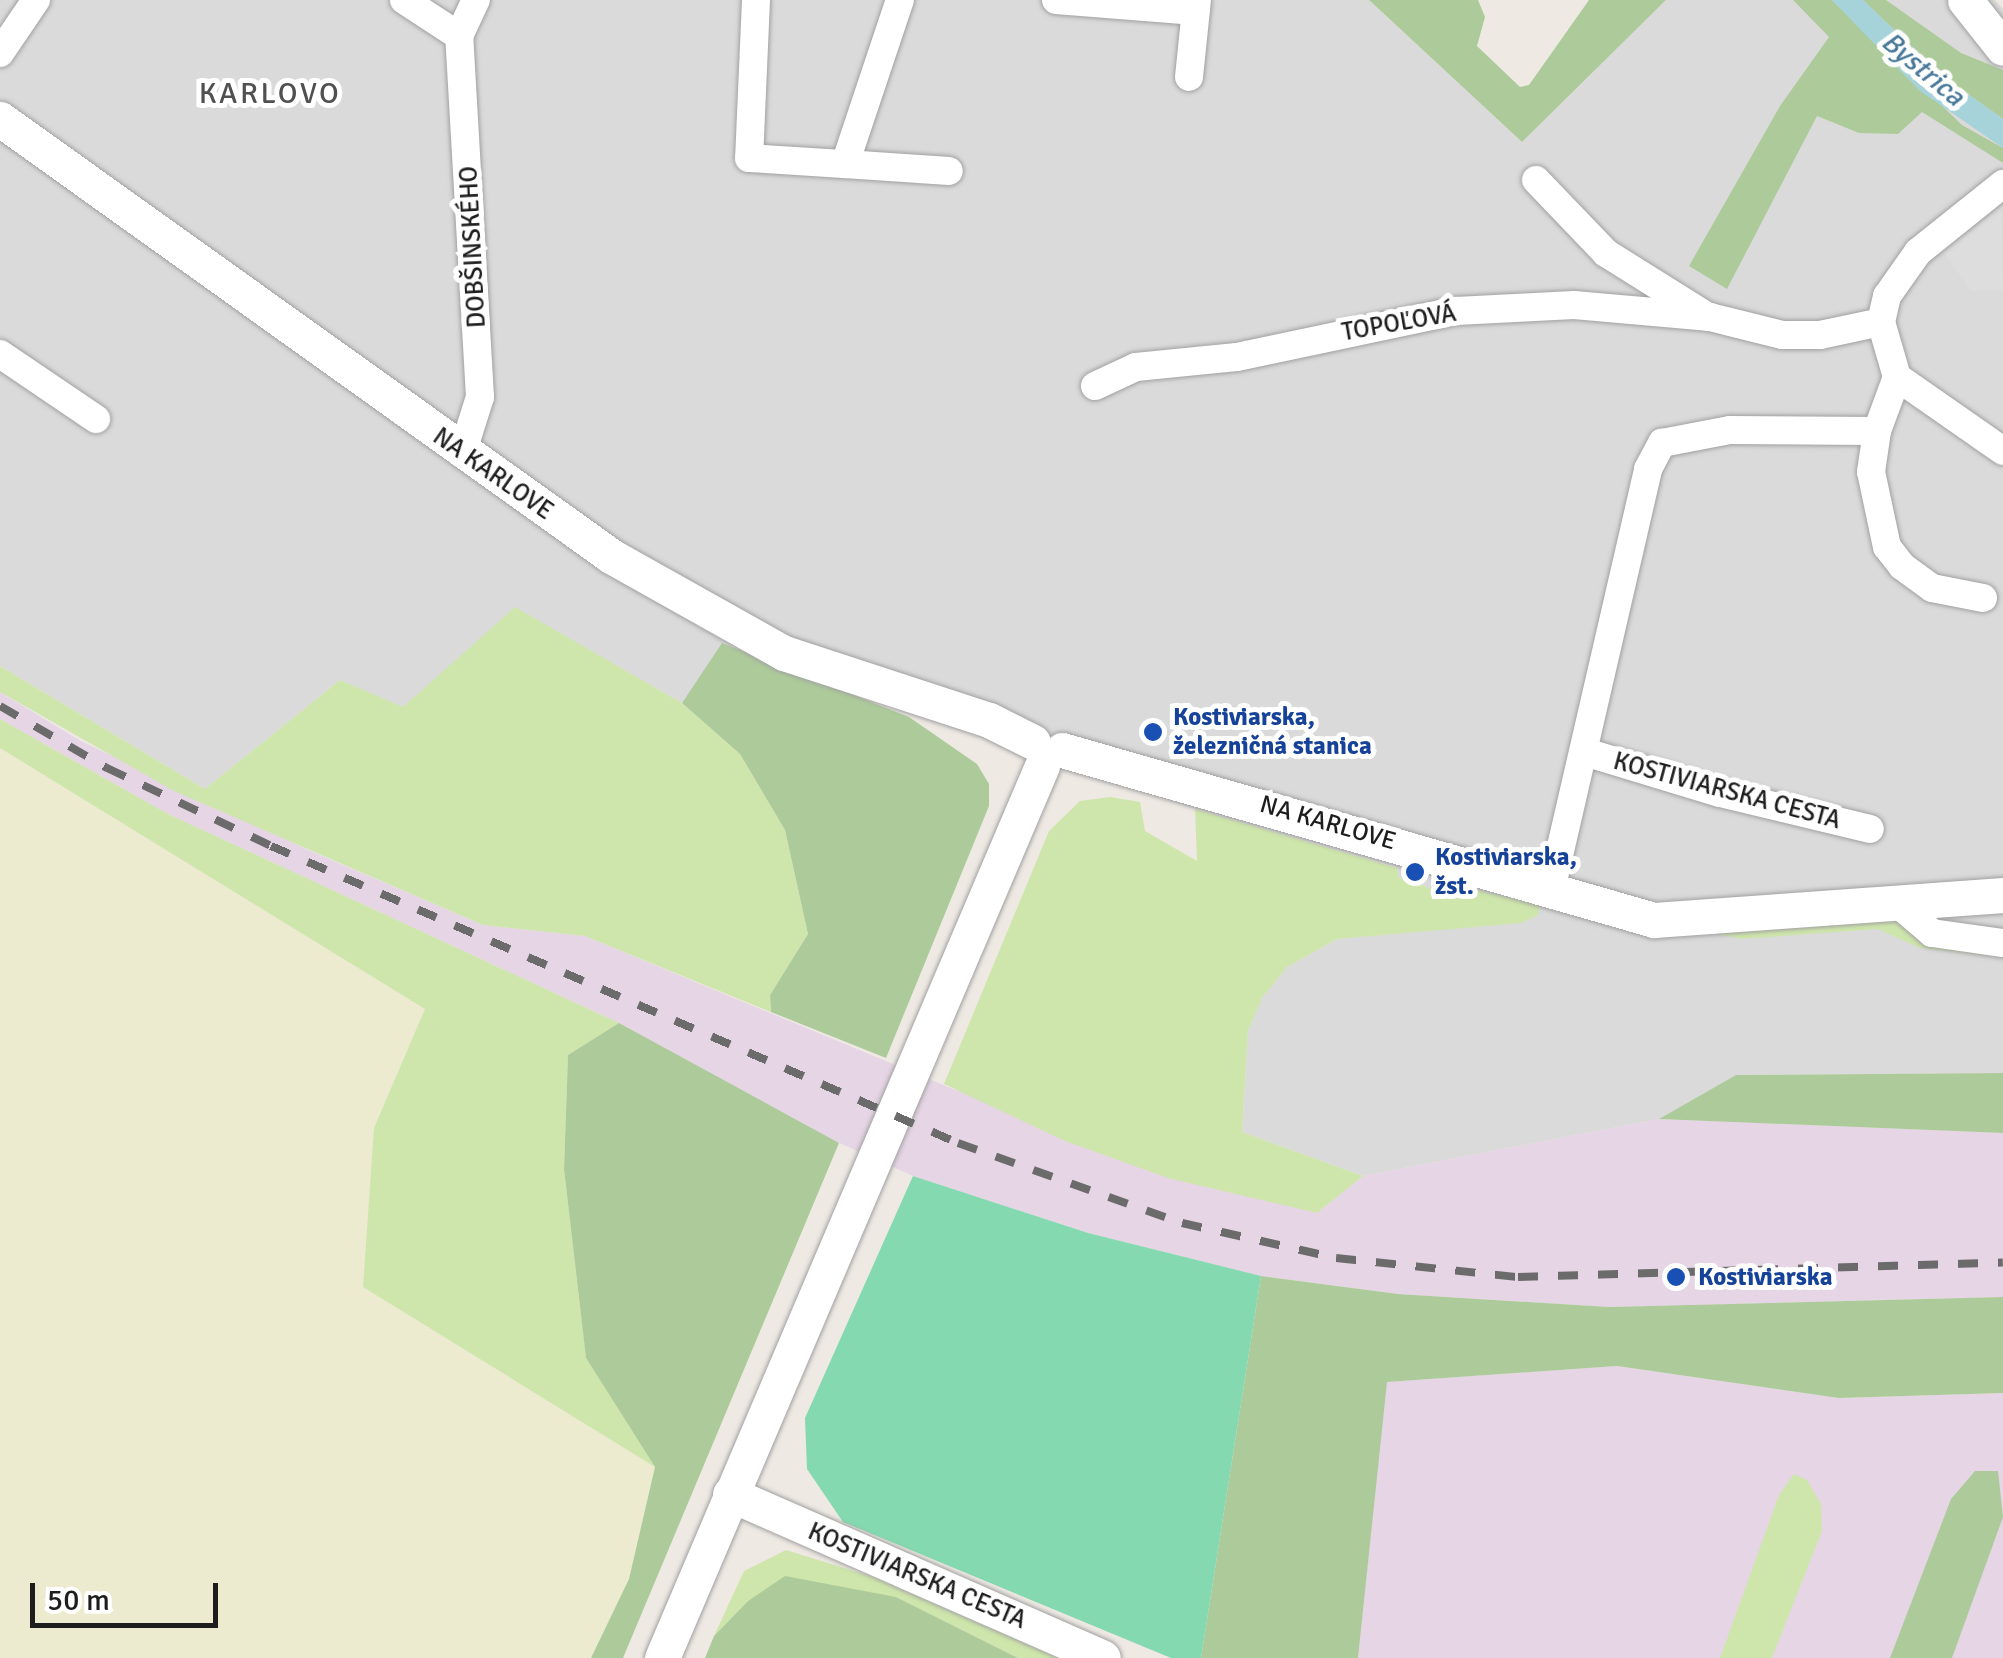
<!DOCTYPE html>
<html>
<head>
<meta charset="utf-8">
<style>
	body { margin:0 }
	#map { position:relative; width:2003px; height:1658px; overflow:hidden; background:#eee9e3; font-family:Signika,sans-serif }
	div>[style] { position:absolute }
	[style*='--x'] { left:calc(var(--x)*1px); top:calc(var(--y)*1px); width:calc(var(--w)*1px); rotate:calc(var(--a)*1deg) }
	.residential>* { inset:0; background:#dbdada }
	.industrial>* { inset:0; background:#e6d5e5 }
	.farmland>* { inset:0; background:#ecebcf }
	.grass>* { inset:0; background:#cee6ab }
	.forest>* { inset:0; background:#adcb9a }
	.pitch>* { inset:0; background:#84d9b0 }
	.parking>* { inset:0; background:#ddd }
	.water>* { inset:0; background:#a5d3d9 }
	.roads { filter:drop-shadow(0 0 2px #a1a1a1) drop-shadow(0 0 2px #a1a1a1) }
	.minor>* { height:28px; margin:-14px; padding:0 14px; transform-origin:14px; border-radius:14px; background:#fff }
	.tertiary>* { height:35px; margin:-17.5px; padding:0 17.5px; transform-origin:17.5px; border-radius:17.5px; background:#fff }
	.rail>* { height:8px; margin-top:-4px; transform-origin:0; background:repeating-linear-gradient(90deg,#6b6b6b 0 20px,transparent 0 40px) }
	.dots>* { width:28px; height:28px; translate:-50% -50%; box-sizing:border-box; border:5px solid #fff; border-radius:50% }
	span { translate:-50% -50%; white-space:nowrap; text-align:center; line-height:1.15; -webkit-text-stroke:10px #fff; paint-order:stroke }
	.street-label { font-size:25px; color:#1d1d1d }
	.transit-label { font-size:25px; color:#164399; font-weight:700 }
	.left { translate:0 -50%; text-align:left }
	.water-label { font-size:28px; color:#487899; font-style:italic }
	.quarter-label { font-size:30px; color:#505050; letter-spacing:2.5px }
	.scale { position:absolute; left:30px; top:1583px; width:188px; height:45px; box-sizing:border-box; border:5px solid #1d1d1d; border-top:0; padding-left:12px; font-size:30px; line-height:35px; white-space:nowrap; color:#1d1d1d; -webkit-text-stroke:8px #fff; paint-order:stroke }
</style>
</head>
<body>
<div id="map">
	<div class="residential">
		<i style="clip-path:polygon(0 0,1369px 0,1522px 142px,1666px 0,1995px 0,2003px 9px,2003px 1073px,1737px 1075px,1659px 1119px,1363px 1176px,1242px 1132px,1248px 1031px,1261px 998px,1287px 967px,1337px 939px,1410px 932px,1463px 887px,1452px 895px,1399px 878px,1396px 867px,1195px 809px,859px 696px,723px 643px,682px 703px,515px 608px,403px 708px,340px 680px,205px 789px,0 666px)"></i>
	</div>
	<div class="industrial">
		<i style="clip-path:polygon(0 692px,79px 740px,306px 849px,483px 925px,585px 936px,953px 1089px,1317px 1213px,1363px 1176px,1659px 1119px,2003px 1133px,2003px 1297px,1609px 1307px,1398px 1294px,1261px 1276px,1091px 1234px,913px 1176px,813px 1131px,619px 1023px,168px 814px,0 719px)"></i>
		<i style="clip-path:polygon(1617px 1366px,1839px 1398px,2003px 1393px,2003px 1658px,1358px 1658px,1386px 1382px)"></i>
	</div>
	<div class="farmland">
		<i style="clip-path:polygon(0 748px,425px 1009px,374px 1128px,363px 1287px,655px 1467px,629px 1579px,591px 1658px,0 1658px)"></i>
	</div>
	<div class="grass">
		<i style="clip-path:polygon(515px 607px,682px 703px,740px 754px,785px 830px,808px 934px,770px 995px,771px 1012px,585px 936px,483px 925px,174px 791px,0 692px,0 666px,205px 789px,340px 680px,403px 707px)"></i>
		<i style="clip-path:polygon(0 719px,168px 814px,619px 1023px,568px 1055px,564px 1169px,586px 1358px,655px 1467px,363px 1287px,374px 1128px,425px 1009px,0 748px)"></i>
		<i style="clip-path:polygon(1110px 797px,1140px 802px,1145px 831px,1197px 861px,1195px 809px,1397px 868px,1399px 878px,1451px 895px,1463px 887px,1540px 904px,1538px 915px,1521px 923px,1337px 939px,1287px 967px,1262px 998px,1248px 1031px,1242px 1132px,1363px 1176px,1317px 1213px,1168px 1178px,1065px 1141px,944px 1084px,1049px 831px,1080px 801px)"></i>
		<i style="clip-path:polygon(1881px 914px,1923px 937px,1983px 948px,1985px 955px,1920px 948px,1878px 929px,1742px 939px,1692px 929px)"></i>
		<i style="clip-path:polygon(1794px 1474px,1807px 1480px,1821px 1504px,1822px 1531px,1772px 1658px,1720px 1658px,1779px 1495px)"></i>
		<i style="clip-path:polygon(786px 1550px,873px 1577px,1058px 1658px,1018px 1658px,896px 1597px,748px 1601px,714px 1636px,744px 1571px)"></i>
	</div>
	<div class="forest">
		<i style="clip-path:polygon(1369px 0,1478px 0,1485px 17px,1477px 46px,1520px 87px,1529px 85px,1589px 0,1666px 0,1522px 142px)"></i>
		<i style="clip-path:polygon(1793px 0,1832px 0,1962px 125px,2003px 148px,2003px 163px,1922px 112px,1898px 134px,1859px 133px,1817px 116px,1727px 289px,1689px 266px,1780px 106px,1829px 37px)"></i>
		<i style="clip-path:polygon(1863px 0,1886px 0,1961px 53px,2003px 70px,2003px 119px,1941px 75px)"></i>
		<i style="clip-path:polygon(722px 643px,909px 717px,977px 764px,989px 784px,989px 806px,886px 1058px,771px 1012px,770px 995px,808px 934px,785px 830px,740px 754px,682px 703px)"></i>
		<i style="clip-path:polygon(619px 1023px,839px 1143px,623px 1658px,591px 1658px,629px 1579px,655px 1467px,586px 1358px,564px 1169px,568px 1055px)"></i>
		<i style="clip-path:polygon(2003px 1073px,2003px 1133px,1659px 1119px,1736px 1075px)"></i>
		<i style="clip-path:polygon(1261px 1276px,1398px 1294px,1609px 1307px,2003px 1297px,2003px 1393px,1839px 1398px,1617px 1366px,1387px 1382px,1358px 1658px,1201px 1658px)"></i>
		<i style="clip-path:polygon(1975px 1471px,1998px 1471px,2003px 1517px,1952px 1658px,1890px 1658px,1951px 1499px)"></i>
		<i style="clip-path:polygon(785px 1576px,896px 1597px,1018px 1658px,705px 1658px,714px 1636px,748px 1601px)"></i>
	</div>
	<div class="pitch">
		<i style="clip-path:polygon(913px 1176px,1088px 1233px,1261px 1276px,1201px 1658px,1171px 1658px,843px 1522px,807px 1469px,805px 1418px)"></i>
	</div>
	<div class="parking">
		<i style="clip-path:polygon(2001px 207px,2003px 290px,1971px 291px,1944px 253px)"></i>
	</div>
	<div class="water">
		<i style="clip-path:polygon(1832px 0,1863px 0,1941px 75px,2003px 119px,2003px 148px,1920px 91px)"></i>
	</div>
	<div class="roads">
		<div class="minor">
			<i style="--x:404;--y:0;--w:66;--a:33.2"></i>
			<i style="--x:756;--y:0;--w:158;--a:92.5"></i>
			<i style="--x:749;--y:158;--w:96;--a:3.6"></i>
			<i style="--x:845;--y:164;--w:173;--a:-71.5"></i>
			<i style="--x:1056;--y:0;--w:140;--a:4.5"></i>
			<i style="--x:0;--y:53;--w:64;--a:-55.8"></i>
			<i style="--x:1189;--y:77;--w:77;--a:-84.1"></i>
			<i style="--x:845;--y:164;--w:104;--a:3.9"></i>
			<i style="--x:1536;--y:180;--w:101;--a:46.2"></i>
			<i style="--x:1606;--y:253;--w:120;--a:32.1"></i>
			<i style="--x:0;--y:354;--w:116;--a:34.1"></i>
			<i style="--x:1897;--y:377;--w:129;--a:34.9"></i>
			<i style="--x:1095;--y:386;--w:45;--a:-24.9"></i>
			<i style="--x:1136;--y:367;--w:101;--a:-5.7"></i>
			<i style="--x:1237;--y:357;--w:224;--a:-11.9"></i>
			<i style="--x:1456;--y:311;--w:118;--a:-2.9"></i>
			<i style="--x:1574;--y:305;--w:137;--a:5"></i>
			<i style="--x:1710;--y:317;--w:74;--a:14"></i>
			<i style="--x:1782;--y:335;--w:38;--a:0"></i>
			<i style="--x:1820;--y:335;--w:62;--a:-12"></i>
			<i style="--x:462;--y:454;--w:60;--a:-72.5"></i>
			<i style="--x:480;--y:397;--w:362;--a:-93.3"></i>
			<i style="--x:459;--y:36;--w:40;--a:-65"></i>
			<i style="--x:1983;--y:598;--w:52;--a:-168.9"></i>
			<i style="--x:1932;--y:588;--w:37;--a:-144"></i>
			<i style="--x:1902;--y:566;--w:24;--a:-128"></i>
			<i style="--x:1887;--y:547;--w:77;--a:-102"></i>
			<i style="--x:1871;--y:472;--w:41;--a:-81.7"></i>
			<i style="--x:1877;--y:431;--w:58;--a:-69.7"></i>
			<i style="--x:1897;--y:377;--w:57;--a:-106.2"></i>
			<i style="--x:1881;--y:322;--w:27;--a:-77"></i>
			<i style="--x:1887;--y:296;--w:54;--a:-54.8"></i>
			<i style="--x:1918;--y:252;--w:109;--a:-38.7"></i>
			<i style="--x:1585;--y:752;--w:141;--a:16.9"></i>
			<i style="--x:1720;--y:793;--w:154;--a:13.5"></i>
			<i style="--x:1551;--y:890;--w:432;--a:-77"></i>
			<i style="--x:1648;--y:469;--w:30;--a:-62"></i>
			<i style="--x:1662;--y:443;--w:69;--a:-10.8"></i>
			<i style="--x:1730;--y:430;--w:147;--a:0.4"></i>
			<i style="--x:1897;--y:903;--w:46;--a:40.6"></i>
			<i style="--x:1932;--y:933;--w:72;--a:8"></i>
		</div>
		<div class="tertiary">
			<i style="--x:1965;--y:0;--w:61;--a:51.6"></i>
			<i style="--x:0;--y:119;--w:751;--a:35.57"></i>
			<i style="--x:611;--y:556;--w:198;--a:29.3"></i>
			<i style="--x:784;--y:653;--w:216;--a:18.1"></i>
			<i style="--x:989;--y:720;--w:49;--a:26.6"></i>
			<i style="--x:1062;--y:750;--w:616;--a:16.02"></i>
			<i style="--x:1654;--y:920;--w:350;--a:-4.1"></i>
			<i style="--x:730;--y:1494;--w:407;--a:23.7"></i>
			<i style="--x:662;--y:1658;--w:970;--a:-66.93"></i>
		</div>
	</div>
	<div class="rail">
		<i style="--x:0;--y:706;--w:124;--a:30.1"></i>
		<i style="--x:107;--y:768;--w:182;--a:25.4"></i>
		<i style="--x:271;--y:846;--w:748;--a:23.38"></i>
		<i style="--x:958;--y:1143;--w:238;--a:19.7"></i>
		<i style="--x:1182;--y:1223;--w:158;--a:12.8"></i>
		<i style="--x:1336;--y:1258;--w:183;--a:6"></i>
		<i style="--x:1518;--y:1277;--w:485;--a:-1.7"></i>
	</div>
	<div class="dots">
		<i style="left:1153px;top:732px;background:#1a4fb4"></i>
		<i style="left:1415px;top:872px;background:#1a4fb4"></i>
		<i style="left:1676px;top:1277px;background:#1a4fb4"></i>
	</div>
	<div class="street-label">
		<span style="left:473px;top:247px;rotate:-93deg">DOBŠINSKÉHO</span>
		<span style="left:1399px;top:323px;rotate:-10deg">TOPOĽOVÁ</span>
		<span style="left:493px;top:474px;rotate:35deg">NA KARLOVE</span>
		<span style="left:1727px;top:791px;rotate:15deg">KOSTIVIARSKA CESTA</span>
		<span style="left:1328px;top:823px;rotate:16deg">NA KARLOVE</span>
		<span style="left:917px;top:1576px;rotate:23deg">KOSTIVIARSKA CESTA</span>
	</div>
	<div class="transit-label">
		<span class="left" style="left:1173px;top:732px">Kostiviarska,<br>železničná stanica</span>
		<span class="left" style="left:1435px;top:872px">Kostiviarska,<br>žst.</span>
		<span class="left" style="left:1698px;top:1277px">Kostiviarska</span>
	</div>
	<div class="water-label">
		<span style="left:1923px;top:69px;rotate:40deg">Bystrica</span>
	</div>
	<div class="quarter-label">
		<span style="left:270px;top:94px">KARLOVO</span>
	</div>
	<div class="scale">50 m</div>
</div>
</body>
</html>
